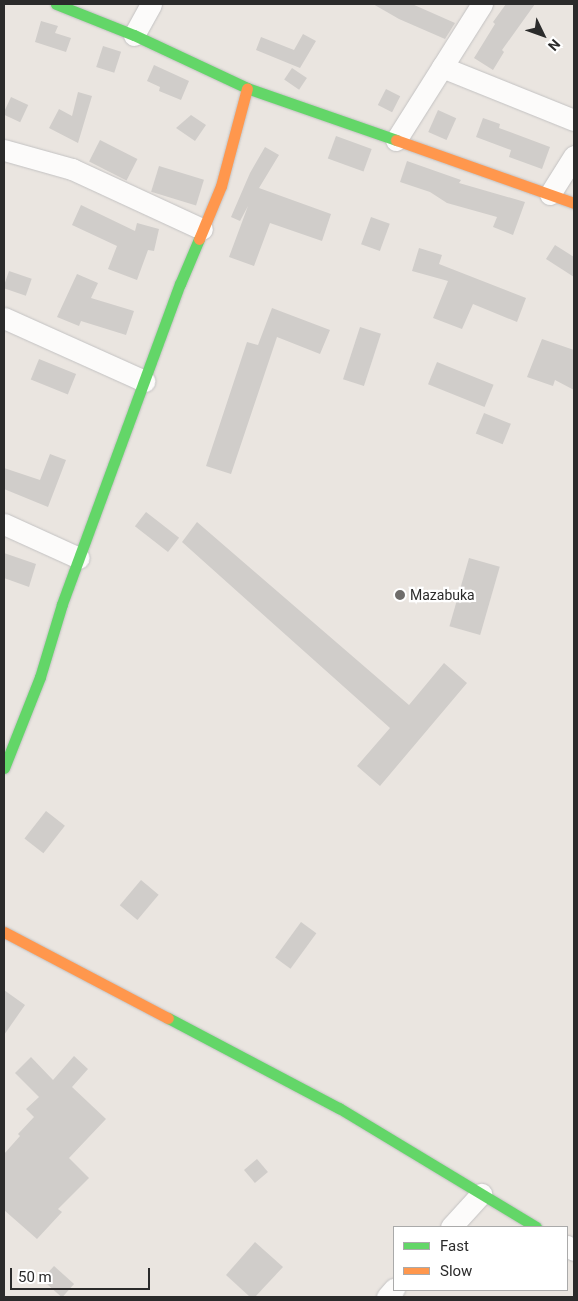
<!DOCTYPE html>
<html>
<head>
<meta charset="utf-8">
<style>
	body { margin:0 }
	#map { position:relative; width:578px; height:1301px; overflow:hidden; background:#eae5e0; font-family:Roboto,sans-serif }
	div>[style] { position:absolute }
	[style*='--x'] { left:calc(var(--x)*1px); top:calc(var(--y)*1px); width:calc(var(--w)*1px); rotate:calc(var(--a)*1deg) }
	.building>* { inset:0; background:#d0cdca; transform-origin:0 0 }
	.roads { filter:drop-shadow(0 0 1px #c3c2c2) drop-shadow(0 0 1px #c3c2c2) }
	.street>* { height:21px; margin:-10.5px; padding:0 10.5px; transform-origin:10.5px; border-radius:10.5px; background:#fcfbfa }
	.fast>* { height:11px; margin:-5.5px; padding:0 5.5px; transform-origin:5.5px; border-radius:5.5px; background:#63d668 }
	.slow>* { height:11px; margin:-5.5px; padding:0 5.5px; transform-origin:5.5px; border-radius:5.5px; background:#ff974d }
	.dots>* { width:14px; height:14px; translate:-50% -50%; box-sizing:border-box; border:2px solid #fff; border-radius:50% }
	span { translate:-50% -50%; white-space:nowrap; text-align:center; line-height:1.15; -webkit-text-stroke:4.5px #fff; paint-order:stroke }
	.poi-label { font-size:14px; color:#2b2b2b }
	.left { translate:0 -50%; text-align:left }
	.frame { position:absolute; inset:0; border:5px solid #2b2b2b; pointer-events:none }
	.legend { position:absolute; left:393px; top:1226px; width:175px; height:65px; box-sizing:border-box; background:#fff; border:1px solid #aaa; margin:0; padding:6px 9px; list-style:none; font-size:15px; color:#2b2b2b }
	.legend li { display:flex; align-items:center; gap:10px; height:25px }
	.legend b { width:25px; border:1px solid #aaa }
	.north { position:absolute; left:518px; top:10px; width:50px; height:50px; -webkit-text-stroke:4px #fff; paint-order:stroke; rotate:132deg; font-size:14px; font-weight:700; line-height:20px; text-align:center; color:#2b2b2b }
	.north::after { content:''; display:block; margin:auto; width:18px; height:22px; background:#2b2b2b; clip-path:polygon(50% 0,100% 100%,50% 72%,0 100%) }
	.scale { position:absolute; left:10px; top:1268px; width:140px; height:22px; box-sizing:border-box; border:2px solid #2b2b2b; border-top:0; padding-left:6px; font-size:15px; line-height:18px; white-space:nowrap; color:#2b2b2b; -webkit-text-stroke:4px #fff; paint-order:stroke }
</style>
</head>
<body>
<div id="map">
	<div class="building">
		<i style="clip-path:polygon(373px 4px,412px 4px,455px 23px,445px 39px,399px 19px)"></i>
		<i style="clip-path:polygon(506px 4px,535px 4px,502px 50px,504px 52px,493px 70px,474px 58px,495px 24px,493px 22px)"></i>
		<i style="clip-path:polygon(41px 21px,58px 26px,55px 33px,71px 38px,66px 52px,35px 42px)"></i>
		<i style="clip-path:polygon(303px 34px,316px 41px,300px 68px,256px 50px,261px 37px,294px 50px)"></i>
		<i style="left:103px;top:46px;width:19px;height:22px;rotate:18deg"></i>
		<i style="clip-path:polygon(154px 65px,189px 81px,181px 100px,159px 91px,160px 87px,147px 81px)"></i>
		<i style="left:292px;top:68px;width:18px;height:14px;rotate:34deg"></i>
		<i style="left:386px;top:89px;width:16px;height:18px;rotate:27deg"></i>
		<i style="clip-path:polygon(78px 92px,92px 96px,78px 143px,49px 128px,59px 109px,72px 116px)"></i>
		<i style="left:11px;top:97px;width:19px;height:19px;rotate:25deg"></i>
		<i style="left:438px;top:110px;width:20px;height:24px;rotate:24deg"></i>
		<i style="clip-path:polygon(191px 115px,206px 125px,195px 141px,176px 128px)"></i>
		<i style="clip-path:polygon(483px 118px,500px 124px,499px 128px,550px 147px,542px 169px,509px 157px,511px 150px,476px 137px)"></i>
		<i style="left:336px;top:136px;width:38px;height:24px;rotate:20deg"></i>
		<i style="left:100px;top:140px;width:42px;height:24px;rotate:27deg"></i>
		<i style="clip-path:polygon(265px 147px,279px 155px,259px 188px,331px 214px,322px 241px,270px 223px,254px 266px,229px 257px,248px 206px,240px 221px,231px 217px,250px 173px)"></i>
		<i style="clip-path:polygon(407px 161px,461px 180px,459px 183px,525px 202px,513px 235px,493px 227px,497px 217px,447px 203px,430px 192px,400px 182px)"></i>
		<i style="left:159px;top:166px;width:47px;height:27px;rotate:17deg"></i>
		<i style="clip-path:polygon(81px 205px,135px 231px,137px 223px,159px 229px,154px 251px,148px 250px,137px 280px,108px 269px,117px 246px,72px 225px)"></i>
		<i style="left:371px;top:217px;width:20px;height:29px;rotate:20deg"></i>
		<i style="clip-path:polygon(555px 245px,574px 257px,574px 277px,546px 259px)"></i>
		<i style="clip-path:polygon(419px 248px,442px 255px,439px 264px,526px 298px,517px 322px,473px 304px,462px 329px,433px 318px,448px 281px,412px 271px)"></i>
		<i style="left:9px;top:271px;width:24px;height:18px;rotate:19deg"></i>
		<i style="clip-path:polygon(77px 274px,98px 283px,91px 298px,134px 311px,126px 335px,81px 321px,79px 326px,57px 317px)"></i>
		<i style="clip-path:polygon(272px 308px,330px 330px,320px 354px,277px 337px,231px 474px,206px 466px,247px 342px,258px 345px)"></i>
		<i style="left:360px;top:327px;width:22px;height:55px;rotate:18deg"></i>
		<i style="clip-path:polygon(542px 339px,574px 350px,574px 390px,555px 380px,553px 386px,527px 377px)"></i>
		<i style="left:39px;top:359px;width:40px;height:22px;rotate:22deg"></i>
		<i style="left:437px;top:362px;width:61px;height:24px;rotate:22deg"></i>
		<i style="left:484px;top:413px;width:29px;height:22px;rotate:22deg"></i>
		<i style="clip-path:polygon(50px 454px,66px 460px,48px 507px,4px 489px,4px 468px,40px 480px)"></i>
		<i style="left:146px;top:512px;width:42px;height:18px;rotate:38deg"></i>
		<i style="clip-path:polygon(197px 522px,409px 705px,444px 663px,467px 683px,380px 786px,357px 766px,390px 728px,182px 542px)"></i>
		<i style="clip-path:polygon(4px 553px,36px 564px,29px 587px,4px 578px)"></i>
		<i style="left:469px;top:558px;width:32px;height:71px;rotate:16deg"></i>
		<i style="left:46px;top:811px;width:24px;height:35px;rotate:38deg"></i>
		<i style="left:141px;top:880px;width:23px;height:33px;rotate:40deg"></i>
		<i style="left:301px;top:922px;width:19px;height:44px;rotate:36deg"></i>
		<i style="clip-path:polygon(4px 990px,25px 1005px,4px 1035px)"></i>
		<i style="clip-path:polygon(74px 1056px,88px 1069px,72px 1087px,106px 1119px,69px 1158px,89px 1178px,58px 1209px,62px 1212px,37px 1239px,4px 1210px,4px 1154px,20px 1136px,18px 1134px,34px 1117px,26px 1109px,39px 1097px,15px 1073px,31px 1057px,53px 1080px)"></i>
		<i style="left:257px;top:1159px;width:17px;height:17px;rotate:50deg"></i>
		<i style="clip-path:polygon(255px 1242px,283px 1267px,255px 1297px,250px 1297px,226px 1275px)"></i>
		<i style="left:54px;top:1266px;width:27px;height:18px;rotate:42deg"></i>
	</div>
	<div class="roads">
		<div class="street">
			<i style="--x:134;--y:35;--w:35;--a:-61"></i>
			<i style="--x:442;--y:67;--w:142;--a:21.9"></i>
			<i style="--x:396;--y:140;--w:161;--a:-57.7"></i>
			<i style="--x:4;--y:150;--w:71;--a:15.6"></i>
			<i style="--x:72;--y:169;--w:143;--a:24.8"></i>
			<i style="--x:550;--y:194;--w:45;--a:-57.7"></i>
			<i style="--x:4;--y:318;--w:154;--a:24.2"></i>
			<i style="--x:4;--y:524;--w:82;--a:24.4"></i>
			<i style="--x:451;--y:1227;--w:45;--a:-47.7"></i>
			<i style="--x:567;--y:1246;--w:8;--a:30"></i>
			<i style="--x:387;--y:1297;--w:11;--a:-49"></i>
		</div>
		<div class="fast">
			<i style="--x:56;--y:4;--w:84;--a:21.7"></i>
			<i style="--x:134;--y:35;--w:125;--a:25.1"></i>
			<i style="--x:247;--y:88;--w:158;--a:19.2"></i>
			<i style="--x:4;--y:768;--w:98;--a:-68.4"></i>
			<i style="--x:40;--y:677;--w:76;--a:-73.2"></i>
			<i style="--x:62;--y:604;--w:341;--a:-69.8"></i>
			<i style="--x:180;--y:284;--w:49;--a:-67.1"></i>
			<i style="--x:168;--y:1018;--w:193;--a:27.8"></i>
			<i style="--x:339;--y:1108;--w:230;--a:31.1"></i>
		</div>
		<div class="slow">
			<i style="--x:396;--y:140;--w:189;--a:19.5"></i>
			<i style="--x:199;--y:239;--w:57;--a:-67.5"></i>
			<i style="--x:221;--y:186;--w:101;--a:-75.1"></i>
			<i style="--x:4;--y:932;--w:185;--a:27.7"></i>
		</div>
	</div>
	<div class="dots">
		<i style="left:400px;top:595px;background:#6e6c6a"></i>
	</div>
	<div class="poi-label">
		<span class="left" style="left:410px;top:595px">Mazabuka</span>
	</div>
	<div class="frame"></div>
	<ul class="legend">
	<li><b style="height:6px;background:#63d668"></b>Fast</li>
	<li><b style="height:6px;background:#ff974d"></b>Slow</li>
	</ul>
	<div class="north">N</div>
	<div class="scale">50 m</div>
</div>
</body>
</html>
